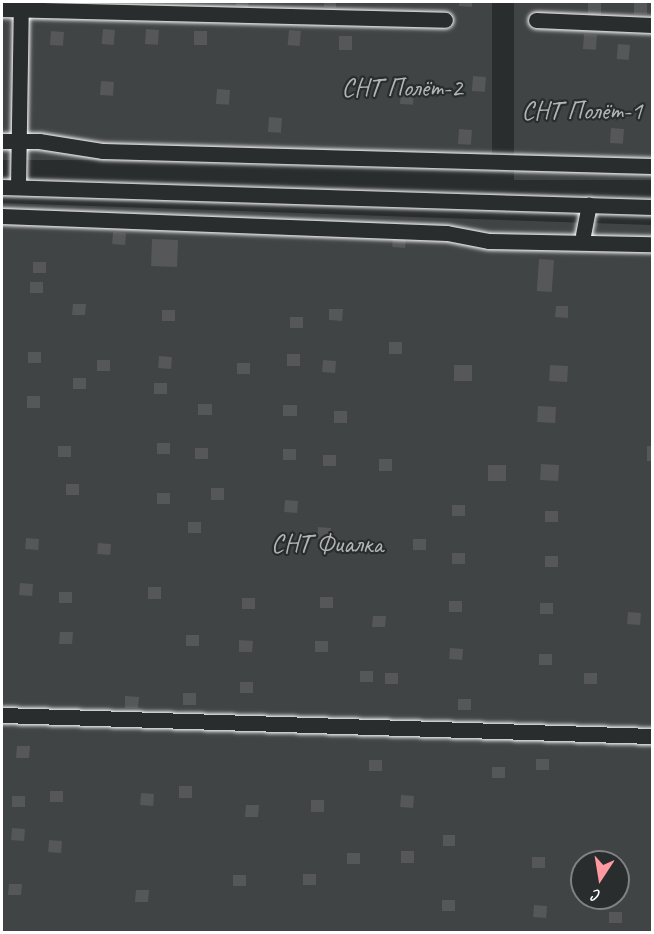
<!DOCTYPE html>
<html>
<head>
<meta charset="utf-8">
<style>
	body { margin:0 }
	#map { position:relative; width:654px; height:934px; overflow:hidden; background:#2a2d2e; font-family:Caveat,sans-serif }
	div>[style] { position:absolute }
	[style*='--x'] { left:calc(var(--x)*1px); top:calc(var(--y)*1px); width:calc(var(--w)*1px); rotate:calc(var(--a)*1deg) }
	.green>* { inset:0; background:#414445; transform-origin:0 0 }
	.building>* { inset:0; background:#555758; transform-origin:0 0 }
	.roads { filter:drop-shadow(0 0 2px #fff) drop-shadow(0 0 2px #fff) }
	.minor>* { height:15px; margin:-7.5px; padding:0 7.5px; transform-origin:7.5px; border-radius:7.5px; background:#2a2d2e }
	span { translate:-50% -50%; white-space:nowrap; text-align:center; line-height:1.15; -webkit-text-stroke:4.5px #2a2d2e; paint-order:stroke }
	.park-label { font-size:26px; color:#b3b4b5 }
	.frame { position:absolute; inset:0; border:3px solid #fff; pointer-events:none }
	.north { position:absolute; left:570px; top:850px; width:60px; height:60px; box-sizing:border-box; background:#2a2d2e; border:2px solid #7f8182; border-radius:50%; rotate:192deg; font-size:16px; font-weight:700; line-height:24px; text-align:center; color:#fff }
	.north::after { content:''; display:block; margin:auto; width:21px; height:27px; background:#ff9aa2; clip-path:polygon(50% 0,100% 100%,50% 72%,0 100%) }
</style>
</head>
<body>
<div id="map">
	<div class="green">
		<i style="left:2px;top:2px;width:490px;height:158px"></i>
		<i style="left:514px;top:2px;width:138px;height:178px"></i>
		<i style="clip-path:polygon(evenodd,2px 203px,652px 225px,652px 932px,2px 932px,2px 203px,582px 862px,618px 862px,618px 898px,582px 898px,582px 862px)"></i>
	</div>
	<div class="building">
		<i style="clip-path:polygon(236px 2px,249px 2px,248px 7px,236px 6px)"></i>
		<i style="clip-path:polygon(324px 2px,336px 2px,336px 8px,324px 7px)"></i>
		<i style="clip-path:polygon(459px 2px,472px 2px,472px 7px,459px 6px)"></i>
		<i style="left:588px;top:2px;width:13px;height:13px"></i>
		<i style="left:634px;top:2px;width:13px;height:12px"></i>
		<i style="left:103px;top:29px;width:12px;height:15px;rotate:5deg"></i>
		<i style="left:146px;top:29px;width:13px;height:15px;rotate:4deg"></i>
		<i style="left:289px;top:30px;width:12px;height:15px;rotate:5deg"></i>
		<i style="left:51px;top:31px;width:13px;height:14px;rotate:4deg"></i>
		<i style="left:194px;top:31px;width:13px;height:14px"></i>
		<i style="left:584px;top:34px;width:13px;height:15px;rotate:4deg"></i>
		<i style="left:339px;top:36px;width:13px;height:14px"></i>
		<i style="left:618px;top:44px;width:12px;height:15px;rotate:5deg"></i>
		<i style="left:473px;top:76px;width:13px;height:15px;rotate:4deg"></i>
		<i style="left:101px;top:81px;width:13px;height:14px;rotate:4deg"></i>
		<i style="left:217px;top:89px;width:13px;height:15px;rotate:4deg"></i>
		<i style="left:401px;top:90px;width:13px;height:14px;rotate:4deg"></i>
		<i style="left:269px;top:117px;width:13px;height:15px;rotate:4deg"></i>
		<i style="left:611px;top:128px;width:13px;height:15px;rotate:4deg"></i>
		<i style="left:459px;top:129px;width:13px;height:15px;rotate:4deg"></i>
		<i style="left:113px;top:232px;width:13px;height:12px;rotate:4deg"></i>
		<i style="left:393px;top:235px;width:13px;height:12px;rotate:4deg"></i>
		<i style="left:152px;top:239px;width:26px;height:27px;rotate:2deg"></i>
		<i style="left:539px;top:259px;width:15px;height:32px;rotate:4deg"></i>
		<i style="left:33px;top:262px;width:13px;height:11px"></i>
		<i style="left:30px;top:282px;width:13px;height:11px"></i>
		<i style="clip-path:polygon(73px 304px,86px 304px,85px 315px,72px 315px)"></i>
		<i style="clip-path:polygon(556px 306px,568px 306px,568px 318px,555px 317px)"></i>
		<i style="clip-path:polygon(329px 309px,343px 309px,342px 321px,329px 320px)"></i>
		<i style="left:162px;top:310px;width:13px;height:11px"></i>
		<i style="left:290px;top:317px;width:13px;height:11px"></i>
		<i style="left:389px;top:342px;width:13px;height:12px"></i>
		<i style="left:28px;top:352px;width:13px;height:11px"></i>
		<i style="left:287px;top:354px;width:13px;height:12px"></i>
		<i style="left:159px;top:356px;width:13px;height:12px;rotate:4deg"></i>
		<i style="left:97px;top:360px;width:13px;height:11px"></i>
		<i style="left:323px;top:360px;width:13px;height:12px;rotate:4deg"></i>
		<i style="left:237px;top:363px;width:13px;height:11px"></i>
		<i style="left:454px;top:365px;width:18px;height:16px"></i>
		<i style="left:550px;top:365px;width:18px;height:16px;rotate:3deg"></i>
		<i style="left:73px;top:378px;width:13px;height:11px"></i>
		<i style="left:154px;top:383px;width:13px;height:11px"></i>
		<i style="left:27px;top:396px;width:13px;height:12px"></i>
		<i style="left:198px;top:404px;width:14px;height:11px"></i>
		<i style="left:283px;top:405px;width:14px;height:11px"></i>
		<i style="left:538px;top:406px;width:18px;height:16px;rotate:3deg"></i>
		<i style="left:334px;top:411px;width:13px;height:12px"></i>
		<i style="left:157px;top:443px;width:13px;height:11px"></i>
		<i style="left:58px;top:446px;width:13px;height:11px"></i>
		<i style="left:647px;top:446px;width:5px;height:15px"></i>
		<i style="left:195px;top:448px;width:13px;height:11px"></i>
		<i style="left:283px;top:449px;width:13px;height:11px"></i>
		<i style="left:323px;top:455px;width:13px;height:11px"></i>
		<i style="left:379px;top:459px;width:13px;height:12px"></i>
		<i style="left:541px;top:464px;width:18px;height:16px;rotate:3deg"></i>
		<i style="left:488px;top:465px;width:18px;height:16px"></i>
		<i style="left:66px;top:484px;width:13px;height:11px"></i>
		<i style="left:211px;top:488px;width:13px;height:12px"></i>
		<i style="left:157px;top:493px;width:13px;height:11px"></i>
		<i style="left:285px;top:500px;width:13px;height:12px;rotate:4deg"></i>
		<i style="left:452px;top:505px;width:13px;height:11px"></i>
		<i style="left:545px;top:511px;width:13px;height:11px"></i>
		<i style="left:188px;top:522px;width:13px;height:11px"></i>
		<i style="left:318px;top:527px;width:13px;height:12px;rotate:4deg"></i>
		<i style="left:26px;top:538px;width:13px;height:11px;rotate:4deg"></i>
		<i style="left:413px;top:539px;width:13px;height:11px"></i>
		<i style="left:98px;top:543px;width:13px;height:11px;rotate:4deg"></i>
		<i style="left:452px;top:553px;width:13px;height:11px"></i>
		<i style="left:545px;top:556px;width:13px;height:11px"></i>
		<i style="left:20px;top:583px;width:13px;height:12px;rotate:4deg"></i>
		<i style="left:148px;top:587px;width:13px;height:12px"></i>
		<i style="left:59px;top:592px;width:13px;height:11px"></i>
		<i style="left:320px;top:597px;width:13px;height:11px"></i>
		<i style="left:242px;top:598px;width:13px;height:11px"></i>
		<i style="left:449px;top:601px;width:13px;height:11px"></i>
		<i style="left:540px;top:603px;width:13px;height:11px"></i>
		<i style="left:628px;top:612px;width:13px;height:12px;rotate:4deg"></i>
		<i style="clip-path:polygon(373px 616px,386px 616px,385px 627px,372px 627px)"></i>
		<i style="clip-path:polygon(60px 632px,73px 632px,72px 644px,59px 644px)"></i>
		<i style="left:186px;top:635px;width:13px;height:11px"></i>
		<i style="clip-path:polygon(239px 640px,253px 641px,252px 652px,239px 652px)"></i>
		<i style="left:315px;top:641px;width:13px;height:11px"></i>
		<i style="left:450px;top:648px;width:13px;height:11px;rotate:4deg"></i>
		<i style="left:539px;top:654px;width:13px;height:11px"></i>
		<i style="left:360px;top:671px;width:13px;height:11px"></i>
		<i style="left:385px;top:673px;width:13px;height:11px"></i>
		<i style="left:584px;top:673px;width:13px;height:11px"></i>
		<i style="left:240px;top:682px;width:13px;height:11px"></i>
		<i style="left:183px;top:693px;width:13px;height:12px"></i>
		<i style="clip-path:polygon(125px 696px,139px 697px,138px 708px,125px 708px)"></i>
		<i style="left:458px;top:699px;width:13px;height:11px"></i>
		<i style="clip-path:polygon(17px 746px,30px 746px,29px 758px,16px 758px)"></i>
		<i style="left:536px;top:759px;width:13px;height:11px"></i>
		<i style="left:369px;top:760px;width:13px;height:11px"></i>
		<i style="left:492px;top:767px;width:13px;height:11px"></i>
		<i style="left:179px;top:786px;width:13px;height:12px"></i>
		<i style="left:50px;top:791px;width:13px;height:11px"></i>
		<i style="left:141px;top:793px;width:13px;height:12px;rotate:4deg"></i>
		<i style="left:401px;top:795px;width:13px;height:12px;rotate:4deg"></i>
		<i style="left:12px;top:796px;width:13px;height:11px"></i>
		<i style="left:311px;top:800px;width:13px;height:12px"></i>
		<i style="clip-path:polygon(246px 805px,259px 805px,258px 817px,245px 817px)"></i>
		<i style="left:12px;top:828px;width:13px;height:12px;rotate:4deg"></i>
		<i style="left:443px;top:835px;width:12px;height:11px"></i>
		<i style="left:49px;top:840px;width:13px;height:12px;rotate:4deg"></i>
		<i style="left:401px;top:851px;width:13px;height:12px"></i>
		<i style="left:347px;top:853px;width:13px;height:11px"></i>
		<i style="left:532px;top:857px;width:13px;height:11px"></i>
		<i style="left:303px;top:874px;width:13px;height:11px"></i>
		<i style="left:233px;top:875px;width:13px;height:11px"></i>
		<i style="clip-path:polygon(9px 884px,22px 884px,21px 895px,8px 895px)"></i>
		<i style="clip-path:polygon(136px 890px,149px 890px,148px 902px,135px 902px)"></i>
		<i style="left:442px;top:900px;width:13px;height:11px"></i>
		<i style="left:534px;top:905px;width:13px;height:12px;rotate:4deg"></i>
		<i style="left:609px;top:912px;width:13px;height:11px"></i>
	</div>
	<div class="roads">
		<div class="minor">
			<i style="--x:2;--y:9;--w:443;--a:1.4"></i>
			<i style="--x:536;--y:20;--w:116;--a:2.5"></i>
			<i style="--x:2;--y:141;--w:37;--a:0"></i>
			<i style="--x:39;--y:141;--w:65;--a:8.9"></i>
			<i style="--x:103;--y:151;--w:549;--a:1.57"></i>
			<i style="--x:2;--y:187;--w:650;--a:1.76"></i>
			<i style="--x:18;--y:187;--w:185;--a:-89.1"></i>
			<i style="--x:2;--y:216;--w:445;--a:2.2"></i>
			<i style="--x:447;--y:233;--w:43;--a:10.8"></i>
			<i style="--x:489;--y:241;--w:163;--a:1.1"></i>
			<i style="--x:583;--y:235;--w:31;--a:-79"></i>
			<i style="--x:2;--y:715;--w:650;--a:1.85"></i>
		</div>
	</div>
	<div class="park-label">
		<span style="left:402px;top:88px">СНТ Полёт-2</span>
		<span style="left:582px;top:111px">СНТ Полёт-1</span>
		<span style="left:327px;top:544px">СНТ Фиалка</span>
	</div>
	<div class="frame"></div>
	<div class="north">С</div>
</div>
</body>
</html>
